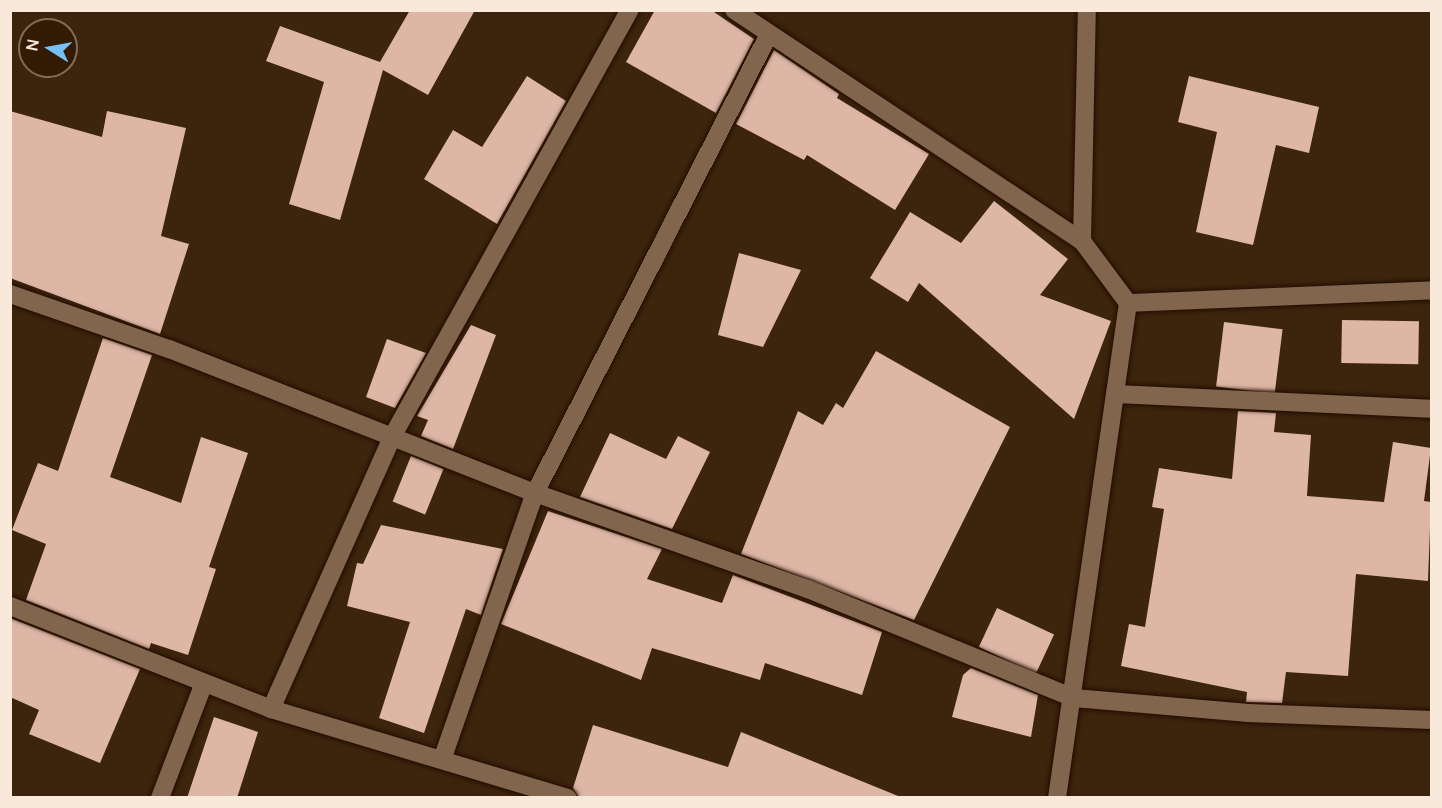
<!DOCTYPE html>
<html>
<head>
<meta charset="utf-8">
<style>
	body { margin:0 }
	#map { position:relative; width:1442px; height:808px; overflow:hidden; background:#3c240d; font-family:Manrope,sans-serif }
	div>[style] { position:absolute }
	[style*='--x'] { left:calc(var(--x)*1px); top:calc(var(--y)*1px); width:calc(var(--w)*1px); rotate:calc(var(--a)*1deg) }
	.building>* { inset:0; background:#ddb6a6; transform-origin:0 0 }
	.roads { filter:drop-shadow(0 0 2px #220c00) drop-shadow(0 0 2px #220c00) }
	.minor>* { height:18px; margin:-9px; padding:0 9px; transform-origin:9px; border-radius:9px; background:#82654d }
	span { translate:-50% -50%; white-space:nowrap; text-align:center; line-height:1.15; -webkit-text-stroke:6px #321a03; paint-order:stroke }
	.frame { position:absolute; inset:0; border:12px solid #f9e9db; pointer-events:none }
	.north { position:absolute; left:18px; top:18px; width:60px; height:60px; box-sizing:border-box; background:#321a03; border:2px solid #826d59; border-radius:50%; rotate:281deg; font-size:16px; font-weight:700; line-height:24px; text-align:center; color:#f9e9db }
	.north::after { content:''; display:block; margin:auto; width:21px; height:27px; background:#76c0f7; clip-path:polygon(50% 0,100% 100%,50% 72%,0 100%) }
</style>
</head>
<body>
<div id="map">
	<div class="building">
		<i style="clip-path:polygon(410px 10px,475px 10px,428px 95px,383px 70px,340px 220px,289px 204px,324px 82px,266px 61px,280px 26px,380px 62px)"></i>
		<i style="clip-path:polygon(655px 10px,711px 10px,754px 39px,716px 113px,626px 62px)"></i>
		<i style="clip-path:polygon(774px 50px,839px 94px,837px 98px,929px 154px,895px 210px,807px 155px,804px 160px,736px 124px)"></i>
		<i style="clip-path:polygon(527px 76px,566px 101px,497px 224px,424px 179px,453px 130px,482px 147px)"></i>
		<i style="clip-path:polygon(1189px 76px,1319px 107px,1309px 153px,1276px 145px,1253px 245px,1196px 232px,1217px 132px,1178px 122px)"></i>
		<i style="clip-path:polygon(10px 111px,102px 137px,107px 111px,186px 128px,161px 236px,189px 244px,160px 334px,10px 278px)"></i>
		<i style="clip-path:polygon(994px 201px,1068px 259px,1040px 295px,1111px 321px,1074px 419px,919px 283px,908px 302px,870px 278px,910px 212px,961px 243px)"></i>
		<i style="clip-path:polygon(739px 253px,801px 270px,763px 347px,718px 335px)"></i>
		<i style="left:1342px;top:320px;width:77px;height:43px;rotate:1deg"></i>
		<i style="left:1224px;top:322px;width:59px;height:65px;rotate:7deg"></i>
		<i style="clip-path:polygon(471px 325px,496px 335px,453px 449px,421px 436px,428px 420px,417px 416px)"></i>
		<i style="clip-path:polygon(103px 338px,152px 355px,110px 477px,181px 503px,201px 437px,248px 453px,209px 567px,216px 569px,188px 655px,151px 643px,149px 649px,26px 600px,46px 544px,12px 530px,38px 463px,58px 471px)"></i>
		<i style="clip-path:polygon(387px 339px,426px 353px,395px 408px,366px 397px)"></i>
		<i style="clip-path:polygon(876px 351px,1010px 427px,914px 620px,741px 554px,798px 411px,823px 425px,836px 403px,843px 408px)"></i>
		<i style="clip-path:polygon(1238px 411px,1276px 413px,1274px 432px,1311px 435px,1307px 496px,1384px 502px,1393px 442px,1431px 448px,1424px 501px,1431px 502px,1428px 581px,1356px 574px,1348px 676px,1286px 672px,1282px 703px,1246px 702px,1247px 692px,1121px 666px,1129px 624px,1145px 627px,1164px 509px,1152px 507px,1159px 468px,1232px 479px)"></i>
		<i style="clip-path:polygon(610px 433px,666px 459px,678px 436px,710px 452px,672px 529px,580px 497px)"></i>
		<i style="left:411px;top:456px;width:35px;height:49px;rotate:22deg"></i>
		<i style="clip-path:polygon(548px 511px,662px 549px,647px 579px,722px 603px,733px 575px,882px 632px,862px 695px,765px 663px,760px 680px,652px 648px,641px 680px,501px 624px)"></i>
		<i style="clip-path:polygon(381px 525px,503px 549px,481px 615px,466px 609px,424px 733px,379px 718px,410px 622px,347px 606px,357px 563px,363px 564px)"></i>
		<i style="left:997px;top:608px;width:63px;height:43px;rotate:25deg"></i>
		<i style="clip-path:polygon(10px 618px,140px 669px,100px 763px,29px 734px,39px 710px,10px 697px)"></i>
		<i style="clip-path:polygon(971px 668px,1038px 695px,1031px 737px,952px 717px,963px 675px)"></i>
		<i style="clip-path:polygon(214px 717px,258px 732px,237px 798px,187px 798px)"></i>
		<i style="clip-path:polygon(593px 725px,728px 767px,741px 732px,903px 798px,579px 798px,573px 788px)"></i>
	</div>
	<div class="roads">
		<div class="minor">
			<i style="--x:734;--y:10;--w:418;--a:33.6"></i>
			<i style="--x:1082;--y:241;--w:77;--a:53.4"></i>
			<i style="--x:1128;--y:303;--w:500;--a:98.16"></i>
			<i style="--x:1082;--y:241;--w:231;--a:-88.8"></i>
			<i style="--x:10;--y:294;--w:168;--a:19.1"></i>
			<i style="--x:169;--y:349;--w:393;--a:21.5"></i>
			<i style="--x:535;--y:493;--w:289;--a:19.4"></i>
			<i style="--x:808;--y:589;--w:287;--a:22.3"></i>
			<i style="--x:1074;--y:698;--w:175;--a:4.9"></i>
			<i style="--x:1248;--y:713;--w:184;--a:2.2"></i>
			<i style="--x:1128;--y:303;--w:304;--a:-2.4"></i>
			<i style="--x:1115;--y:394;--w:317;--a:2.7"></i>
			<i style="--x:10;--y:606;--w:281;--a:21.5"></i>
			<i style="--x:271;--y:709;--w:310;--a:16.7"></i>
			<i style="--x:271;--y:709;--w:298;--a:-66"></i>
			<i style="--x:392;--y:437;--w:489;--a:-60.9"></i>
			<i style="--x:443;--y:757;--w:280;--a:-70.8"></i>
			<i style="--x:535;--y:493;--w:515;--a:-62.99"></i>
			<i style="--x:160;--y:798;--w:123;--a:-69.1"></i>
		</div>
	</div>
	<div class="frame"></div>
	<div class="north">N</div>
</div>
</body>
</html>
